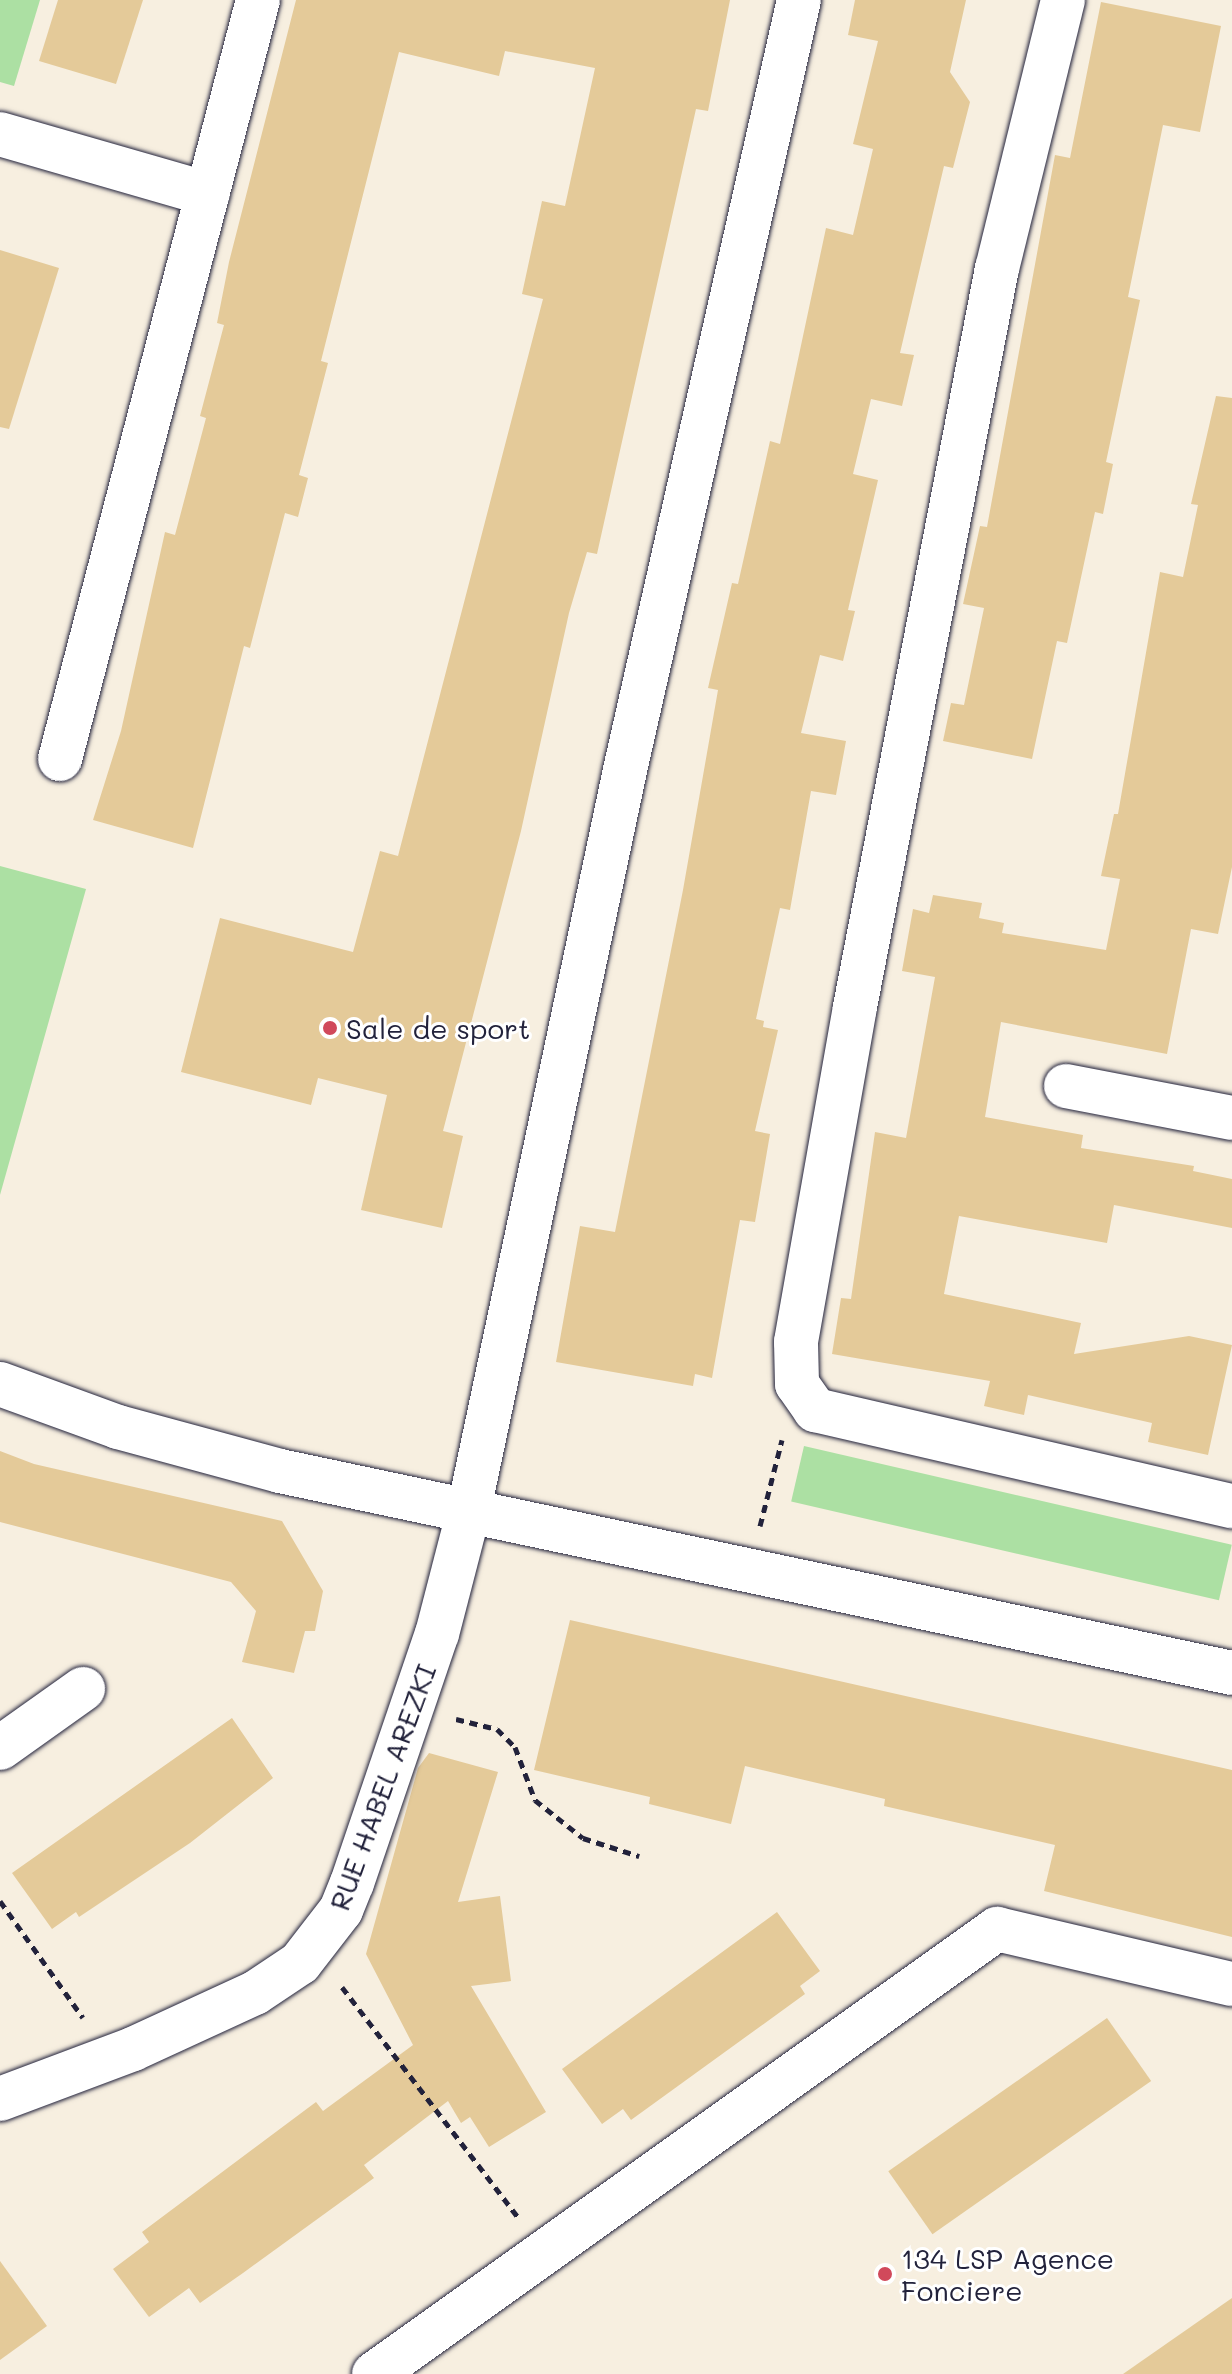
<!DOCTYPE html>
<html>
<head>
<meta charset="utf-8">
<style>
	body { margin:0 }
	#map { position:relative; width:1232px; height:2374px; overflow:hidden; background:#f7efe0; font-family:Mali,sans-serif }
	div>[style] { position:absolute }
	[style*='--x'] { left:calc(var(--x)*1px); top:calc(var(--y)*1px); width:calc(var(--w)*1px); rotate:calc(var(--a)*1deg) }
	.green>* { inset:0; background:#ace0a3; transform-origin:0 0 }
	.building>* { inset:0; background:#e4ca99; transform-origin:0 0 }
	.path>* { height:5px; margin-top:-2.5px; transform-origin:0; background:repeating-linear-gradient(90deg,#22223b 0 8px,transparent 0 14px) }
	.roads { filter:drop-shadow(0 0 2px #22223b) drop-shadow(0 0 2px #22223b) }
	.minor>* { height:44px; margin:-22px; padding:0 22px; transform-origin:22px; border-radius:22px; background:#fff }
	.dots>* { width:22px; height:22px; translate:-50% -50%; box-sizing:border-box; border:4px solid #fff; border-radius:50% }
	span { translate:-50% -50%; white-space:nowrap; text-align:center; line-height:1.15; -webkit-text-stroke:6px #fff; paint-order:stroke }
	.poi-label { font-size:28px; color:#22223b }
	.left { translate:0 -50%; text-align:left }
	.street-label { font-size:28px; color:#22223b }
</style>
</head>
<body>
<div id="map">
	<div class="green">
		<i style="clip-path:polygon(0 0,40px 0,14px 86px,0 82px)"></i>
		<i style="clip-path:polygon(0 866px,86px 889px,0 1195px)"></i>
		<i style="left:804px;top:1446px;width:439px;height:57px;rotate:13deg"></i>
	</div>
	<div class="building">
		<i style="clip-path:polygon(58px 0,143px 0,116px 84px,39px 61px)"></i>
		<i style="clip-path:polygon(296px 0,730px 0,708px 111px,696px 109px,597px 554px,587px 552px,569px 613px,521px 831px,443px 1131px,463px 1136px,442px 1228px,361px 1210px,387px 1095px,318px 1078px,311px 1105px,181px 1072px,220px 918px,353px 952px,380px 851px,398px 856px,543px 299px,522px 294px,542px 201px,565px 206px,595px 68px,505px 51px,499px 76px,399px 52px,321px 361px,328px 363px,299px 475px,308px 478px,298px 517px,285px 513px,250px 648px,244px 646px,193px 848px,93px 820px,121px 731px,165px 532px,175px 535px,206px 418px,200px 416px,224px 325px,217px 323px,229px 262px)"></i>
		<i style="clip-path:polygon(855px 0,966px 0,950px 72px,970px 102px,953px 168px,944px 166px,900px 353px,914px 355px,902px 406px,871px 399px,853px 474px,878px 480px,848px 610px,855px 611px,843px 661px,820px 655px,801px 733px,846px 741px,836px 795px,811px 791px,790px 910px,780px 908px,756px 1019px,764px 1021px,763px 1027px,778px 1030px,755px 1131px,770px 1134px,755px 1222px,740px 1220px,712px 1378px,695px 1374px,693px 1386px,556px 1362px,580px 1226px,615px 1232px,683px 890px,718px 690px,708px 688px,732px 583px,738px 584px,770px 441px,780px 444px,826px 228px,853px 235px,873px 149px,853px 144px,878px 41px,848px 35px)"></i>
		<i style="clip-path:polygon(1101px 2px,1221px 26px,1200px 132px,1163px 125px,1128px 297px,1140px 300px,1106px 462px,1113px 464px,1103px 514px,1095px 512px,1067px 643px,1057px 641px,1032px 759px,943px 741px,951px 703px,964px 705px,984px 608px,963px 604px,980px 526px,987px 527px,1055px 155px,1070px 158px)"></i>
		<i style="clip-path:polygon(0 250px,59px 268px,9px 429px,0 427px)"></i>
		<i style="clip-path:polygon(1216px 396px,1232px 398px,1232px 867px,1218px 934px,1191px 929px,1167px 1054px,1001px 1022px,985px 1117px,1083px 1135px,1081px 1148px,1194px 1166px,1193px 1171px,1232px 1179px,1232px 1228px,1114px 1205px,1107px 1243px,959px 1216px,944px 1294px,1081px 1323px,1074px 1354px,1189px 1336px,1232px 1345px,1208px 1455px,1148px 1442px,1152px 1423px,1028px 1395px,1024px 1415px,984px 1406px,990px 1381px,832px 1354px,841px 1298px,851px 1299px,875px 1132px,906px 1138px,935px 977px,902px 971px,913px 909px,929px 913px,933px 895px,982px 903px,979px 918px,1004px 923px,1002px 933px,1106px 950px,1120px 879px,1101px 876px,1114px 814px,1118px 814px,1160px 572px,1183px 577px,1198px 505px,1191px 504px)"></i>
		<i style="clip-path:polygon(0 1451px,34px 1464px,282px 1521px,323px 1591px,315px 1631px,305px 1631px,294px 1673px,242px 1662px,256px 1611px,231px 1582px,0 1522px)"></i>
		<i style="clip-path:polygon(570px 1620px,1232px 1770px,1232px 1937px,1044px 1891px,1055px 1845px,884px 1806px,885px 1799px,745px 1766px,731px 1824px,649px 1804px,650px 1797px,534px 1770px)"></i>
		<i style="clip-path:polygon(232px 1718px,273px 1778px,190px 1843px,79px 1917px,76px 1912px,52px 1929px,12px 1873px)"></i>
		<i style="clip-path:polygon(429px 1753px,498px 1772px,458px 1902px,500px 1896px,511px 1981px,471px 1986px,546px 2112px,489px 2147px,470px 2117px,461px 2123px,448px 2101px,364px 2165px,374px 2178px,243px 2273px,200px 2303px,189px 2288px,149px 2317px,113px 2269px,149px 2242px,142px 2232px,316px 2102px,323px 2111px,413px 2045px,366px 1954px,418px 1768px)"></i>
		<i style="clip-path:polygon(777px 1912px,820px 1971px,800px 1986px,805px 1994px,631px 2120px,623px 2109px,602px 2124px,562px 2069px)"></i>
		<i style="left:1107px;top:2018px;width:77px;height:267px;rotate:55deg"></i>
		<i style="clip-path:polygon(0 2261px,47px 2326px,0 2360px)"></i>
		<i style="clip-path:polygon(1232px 2298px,1232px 2374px,1123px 2374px)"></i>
	</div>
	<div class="path">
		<i style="--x:760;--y:1526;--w:89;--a:-75.7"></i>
		<i style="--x:456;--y:1719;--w:42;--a:13.7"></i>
		<i style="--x:497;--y:1729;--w:25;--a:45"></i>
		<i style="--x:515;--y:1747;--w:57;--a:69.3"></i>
		<i style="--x:535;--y:1800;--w:61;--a:38.4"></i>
		<i style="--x:583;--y:1838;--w:59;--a:17.8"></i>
		<i style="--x:0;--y:1901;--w:143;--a:54.6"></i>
		<i style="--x:342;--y:1987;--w:290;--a:52.6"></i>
	</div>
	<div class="roads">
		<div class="minor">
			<i style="--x:1063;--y:0;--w:276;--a:103.8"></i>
			<i style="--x:997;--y:268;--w:753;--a:100.88"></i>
			<i style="--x:855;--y:1007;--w:340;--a:100"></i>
			<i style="--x:796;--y:1342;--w:42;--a:88.6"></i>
			<i style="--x:797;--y:1384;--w:32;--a:55"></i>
			<i style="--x:815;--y:1410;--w:428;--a:13"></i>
			<i style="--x:0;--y:134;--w:216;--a:16.1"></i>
			<i style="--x:60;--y:759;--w:784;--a:-75.38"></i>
			<i style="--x:1066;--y:1086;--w:169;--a:10.9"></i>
			<i style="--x:0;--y:1384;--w:126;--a:20"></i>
			<i style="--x:118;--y:1427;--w:168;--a:15.2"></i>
			<i style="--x:280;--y:1471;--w:973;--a:11.98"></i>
			<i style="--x:0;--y:1748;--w:102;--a:-35.4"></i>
			<i style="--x:0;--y:2099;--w:142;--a:-20.6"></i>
			<i style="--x:133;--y:2049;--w:134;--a:-24.7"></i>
			<i style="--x:255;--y:1993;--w:54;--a:-33.7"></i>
			<i style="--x:300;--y:1963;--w:67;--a:-52.3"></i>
			<i style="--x:341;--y:1910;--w:29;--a:-68"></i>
			<i style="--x:352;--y:1883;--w:263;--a:-71.2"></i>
			<i style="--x:437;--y:1634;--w:124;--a:-75.5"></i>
			<i style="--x:468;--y:1514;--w:760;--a:-78.08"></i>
			<i style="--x:625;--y:770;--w:789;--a:-77.27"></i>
			<i style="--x:374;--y:2374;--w:766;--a:-35.54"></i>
			<i style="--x:997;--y:1929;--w:241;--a:13.2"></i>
		</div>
	</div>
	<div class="dots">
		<i style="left:330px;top:1028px;background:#d1495b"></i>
		<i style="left:885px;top:2274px;background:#d1495b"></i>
	</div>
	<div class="poi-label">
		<span class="left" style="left:346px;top:1028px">Sale de sport</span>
		<span class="left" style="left:901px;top:2274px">134 LSP Agence<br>Fonciere</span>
	</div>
	<div class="street-label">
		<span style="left:382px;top:1787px;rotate:-70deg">RUE HABEL AREZKI</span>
	</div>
</div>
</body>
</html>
